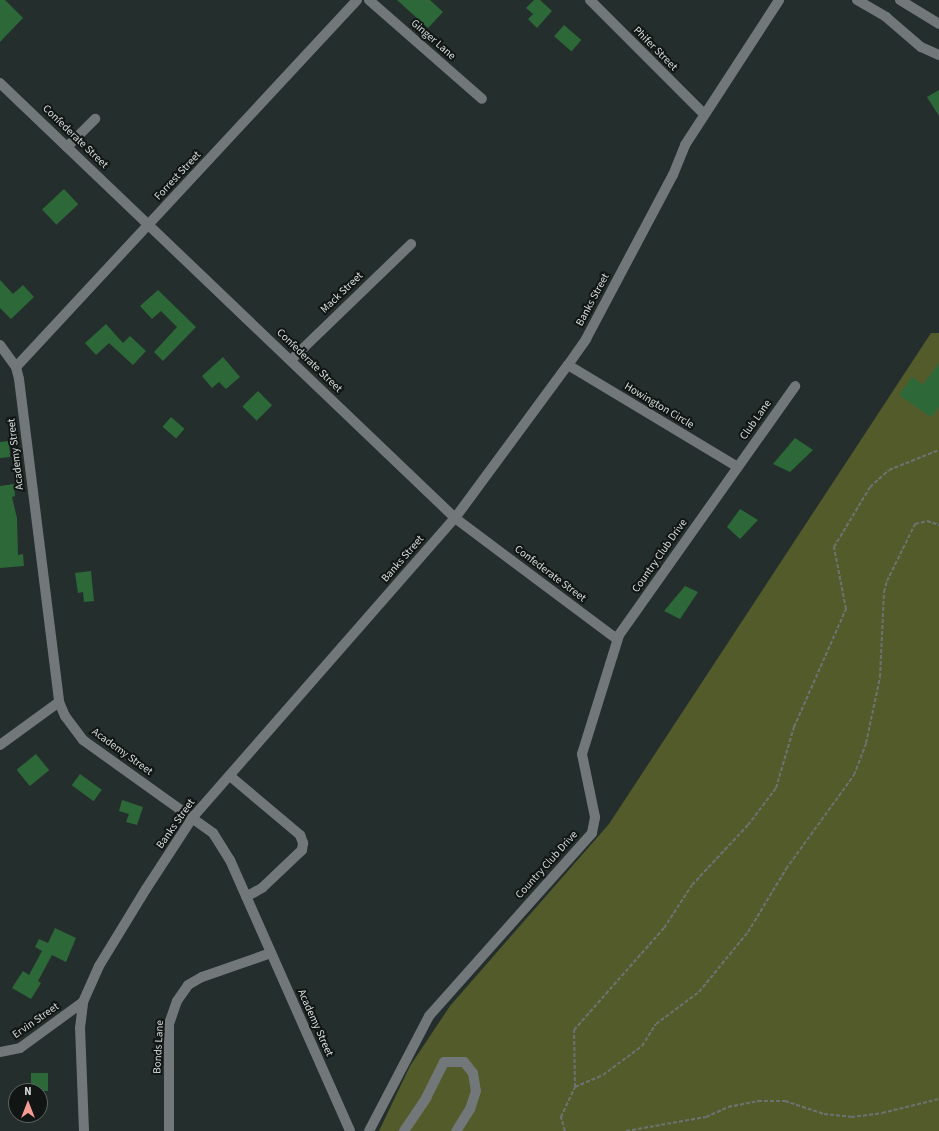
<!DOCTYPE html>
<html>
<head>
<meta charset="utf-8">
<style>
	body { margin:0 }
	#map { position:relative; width:939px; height:1131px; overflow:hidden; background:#242e2c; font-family:"Source Sans 3",sans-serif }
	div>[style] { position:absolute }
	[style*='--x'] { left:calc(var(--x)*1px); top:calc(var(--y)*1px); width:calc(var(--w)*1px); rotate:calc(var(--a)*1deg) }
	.green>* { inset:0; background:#535b2b }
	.building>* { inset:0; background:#2d6839; transform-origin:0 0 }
	.path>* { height:2px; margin-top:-1px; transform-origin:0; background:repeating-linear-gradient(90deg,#6a7371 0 4px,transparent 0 6px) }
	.minor>* { height:10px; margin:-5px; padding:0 5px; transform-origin:5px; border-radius:5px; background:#727879 }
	span { translate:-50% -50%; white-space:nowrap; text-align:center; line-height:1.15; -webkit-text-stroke:4px #111514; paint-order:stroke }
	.street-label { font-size:11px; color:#d7dedc }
	.north { position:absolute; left:8px; top:1083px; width:40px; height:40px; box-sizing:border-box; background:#111514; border:1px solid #606564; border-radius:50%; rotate:0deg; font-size:11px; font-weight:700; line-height:16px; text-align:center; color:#d7dedc }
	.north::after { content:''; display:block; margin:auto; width:14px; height:18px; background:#f59c95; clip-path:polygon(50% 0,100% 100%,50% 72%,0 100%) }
</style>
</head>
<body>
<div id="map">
	<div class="green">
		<i style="clip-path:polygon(931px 333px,939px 333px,939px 1131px,379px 1131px,410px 1066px,450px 1006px,609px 824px)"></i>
	</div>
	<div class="building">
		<i style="clip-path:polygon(0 0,5px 0,23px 18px,0 42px)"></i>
		<i style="clip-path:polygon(397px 0,430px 0,443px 12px,428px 28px)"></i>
		<i style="clip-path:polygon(534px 0,540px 0,552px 11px,537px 28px,528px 19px,533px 14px,526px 8px)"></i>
		<i style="left:564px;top:25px;width:23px;height:15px;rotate:41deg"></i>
		<i style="clip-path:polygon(939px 90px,939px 116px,927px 97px)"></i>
		<i style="left:64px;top:189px;width:21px;height:30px;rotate:47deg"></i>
		<i style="clip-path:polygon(0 280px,13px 294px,23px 285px,34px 297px,11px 319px,0 308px)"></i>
		<i style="clip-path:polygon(158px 290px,196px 327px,163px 361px,154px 352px,177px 327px,161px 311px,152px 319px,140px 306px)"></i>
		<i style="clip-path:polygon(106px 324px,123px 343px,130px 336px,146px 351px,133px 365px,109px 343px,96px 355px,85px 343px)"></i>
		<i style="clip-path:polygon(223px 357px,240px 377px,226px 389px,219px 382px,212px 388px,202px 376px)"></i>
		<i style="clip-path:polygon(939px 363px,939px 407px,931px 417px,899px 395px,912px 377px,923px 385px)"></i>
		<i style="left:258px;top:391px;width:20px;height:22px;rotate:45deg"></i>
		<i style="left:171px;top:417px;width:18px;height:13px;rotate:41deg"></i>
		<i style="clip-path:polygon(795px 438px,813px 450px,790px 472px,773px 464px)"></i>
		<i style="clip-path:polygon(9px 441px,10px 457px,0 458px,0 442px)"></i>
		<i style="clip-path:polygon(14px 484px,15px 496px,12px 497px,17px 518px,18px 555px,23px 554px,24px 566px,0 568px,0 486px)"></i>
		<i style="clip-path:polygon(740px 509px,758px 520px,740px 539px,727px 527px)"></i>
		<i style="clip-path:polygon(91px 571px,94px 601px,84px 602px,83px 592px,78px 593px,75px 573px)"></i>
		<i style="clip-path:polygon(685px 586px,698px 592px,680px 619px,664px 611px)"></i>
		<i style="left:36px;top:754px;width:21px;height:25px;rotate:51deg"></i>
		<i style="left:80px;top:774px;width:27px;height:14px;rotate:36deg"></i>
		<i style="clip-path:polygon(122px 800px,143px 807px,137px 825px,126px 822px,129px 814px,119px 811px)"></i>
		<i style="clip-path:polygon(55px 928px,76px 938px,66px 962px,52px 955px,38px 981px,41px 983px,31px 999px,12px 988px,23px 971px,29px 975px,42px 951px,35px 947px,39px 939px,48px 943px)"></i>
		<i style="left:31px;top:1073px;width:17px;height:18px"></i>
	</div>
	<div class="path">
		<i style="--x:575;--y:1087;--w:30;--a:-23"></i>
		<i style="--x:603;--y:1075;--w:49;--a:-36.6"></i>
		<i style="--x:642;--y:1046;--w:26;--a:-58"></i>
		<i style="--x:656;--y:1024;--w:54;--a:-36.7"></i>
		<i style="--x:699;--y:992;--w:77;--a:-50.8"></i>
		<i style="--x:748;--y:932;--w:74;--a:-58.9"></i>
		<i style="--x:786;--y:869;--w:116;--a:-54.1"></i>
		<i style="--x:854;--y:775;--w:34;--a:-69"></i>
		<i style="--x:866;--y:743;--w:67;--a:-78"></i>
		<i style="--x:880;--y:677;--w:85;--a:-87.3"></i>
		<i style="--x:884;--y:592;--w:11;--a:-75"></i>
		<i style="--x:887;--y:581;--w:64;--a:-63.8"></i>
		<i style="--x:915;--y:524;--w:12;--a:-14"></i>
		<i style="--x:927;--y:521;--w:13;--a:18"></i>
		<i style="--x:565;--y:1131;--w:15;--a:-106"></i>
		<i style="--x:561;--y:1117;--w:33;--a:-65"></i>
		<i style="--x:575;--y:1087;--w:57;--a:-91"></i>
		<i style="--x:574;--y:1030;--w:136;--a:-48.6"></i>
		<i style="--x:664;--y:928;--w:51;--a:-56.9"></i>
		<i style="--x:692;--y:885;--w:82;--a:-47"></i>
		<i style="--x:748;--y:825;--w:46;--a:-52.9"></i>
		<i style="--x:776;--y:788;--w:64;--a:-73.6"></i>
		<i style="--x:794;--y:727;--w:129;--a:-66.2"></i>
		<i style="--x:846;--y:609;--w:63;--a:-101"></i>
		<i style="--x:834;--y:547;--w:70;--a:-59"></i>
		<i style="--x:870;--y:487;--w:25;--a:-42"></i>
		<i style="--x:889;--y:470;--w:54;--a:-21.8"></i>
		<i style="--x:626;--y:1131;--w:81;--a:-9.9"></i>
		<i style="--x:706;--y:1117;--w:24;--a:-24"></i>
		<i style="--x:728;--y:1107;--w:31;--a:-11"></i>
		<i style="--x:758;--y:1101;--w:27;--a:0"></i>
		<i style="--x:785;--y:1101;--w:41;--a:18.4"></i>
		<i style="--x:824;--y:1114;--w:27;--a:6"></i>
		<i style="--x:851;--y:1117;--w:31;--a:-7"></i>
		<i style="--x:882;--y:1113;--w:59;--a:-13.8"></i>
	</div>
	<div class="minor">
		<i style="--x:369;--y:0;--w:150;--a:41.2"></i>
		<i style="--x:590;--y:0;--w:161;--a:45"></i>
		<i style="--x:857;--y:0;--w:34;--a:30"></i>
		<i style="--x:886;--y:17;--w:46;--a:40.6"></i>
		<i style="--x:921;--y:47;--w:20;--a:24"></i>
		<i style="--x:900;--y:0;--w:46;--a:31.6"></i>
		<i style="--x:0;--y:83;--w:629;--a:43.71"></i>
		<i style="--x:455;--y:518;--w:202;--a:36.8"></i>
		<i style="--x:67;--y:147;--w:40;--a:-45"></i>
		<i style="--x:0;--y:345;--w:27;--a:54"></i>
		<i style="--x:16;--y:367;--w:12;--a:76"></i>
		<i style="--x:19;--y:379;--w:325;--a:82.9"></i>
		<i style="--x:59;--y:702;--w:15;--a:67"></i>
		<i style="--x:65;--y:716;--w:30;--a:53"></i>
		<i style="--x:83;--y:740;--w:160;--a:35.6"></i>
		<i style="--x:213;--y:833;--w:32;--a:58"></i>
		<i style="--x:230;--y:860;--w:296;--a:66.1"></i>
		<i style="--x:291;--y:360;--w:167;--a:-44"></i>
		<i style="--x:568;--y:365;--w:198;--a:31"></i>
		<i style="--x:16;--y:367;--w:501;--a:-47.1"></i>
		<i style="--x:0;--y:745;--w:73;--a:-36.1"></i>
		<i style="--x:230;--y:776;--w:92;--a:40.1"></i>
		<i style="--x:300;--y:835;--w:9;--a:69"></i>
		<i style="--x:303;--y:843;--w:7;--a:98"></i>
		<i style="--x:302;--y:850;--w:55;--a:136.5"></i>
		<i style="--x:262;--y:888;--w:18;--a:151"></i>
		<i style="--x:0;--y:1052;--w:20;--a:-11"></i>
		<i style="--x:20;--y:1048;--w:78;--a:-36.1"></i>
		<i style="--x:84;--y:1131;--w:103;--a:-92.2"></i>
		<i style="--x:80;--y:1028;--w:26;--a:-83"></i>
		<i style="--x:83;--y:1002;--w:39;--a:-66"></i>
		<i style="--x:99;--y:966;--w:90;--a:-58.6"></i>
		<i style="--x:146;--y:889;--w:86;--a:-56.9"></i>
		<i style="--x:193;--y:817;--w:398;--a:-48.8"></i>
		<i style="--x:455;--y:518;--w:190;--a:-53.6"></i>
		<i style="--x:568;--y:365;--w:32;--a:-55"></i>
		<i style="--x:586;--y:339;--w:186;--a:-62.1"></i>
		<i style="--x:673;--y:175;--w:32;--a:-68"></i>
		<i style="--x:685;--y:145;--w:173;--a:-57"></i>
		<i style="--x:169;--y:1131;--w:107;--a:-90"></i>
		<i style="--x:169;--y:1024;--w:24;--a:-71"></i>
		<i style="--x:177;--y:1001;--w:19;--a:-55"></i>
		<i style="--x:188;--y:985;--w:16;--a:-30"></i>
		<i style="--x:202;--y:977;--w:73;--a:-19.2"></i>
		<i style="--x:369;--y:1131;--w:130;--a:-62.4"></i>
		<i style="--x:429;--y:1016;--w:245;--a:-48.3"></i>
		<i style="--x:592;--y:833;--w:16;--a:-79"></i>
		<i style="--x:595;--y:817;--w:64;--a:-101.7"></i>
		<i style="--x:582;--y:754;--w:125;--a:-72.7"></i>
		<i style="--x:619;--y:635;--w:305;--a:-54.7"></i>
		<i style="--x:404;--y:1131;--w:40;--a:-56"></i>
		<i style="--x:426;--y:1098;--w:40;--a:-63.4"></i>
		<i style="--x:444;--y:1062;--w:20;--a:0"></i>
		<i style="--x:464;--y:1062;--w:14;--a:51"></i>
		<i style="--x:473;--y:1073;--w:18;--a:81"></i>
		<i style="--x:476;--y:1091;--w:19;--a:108"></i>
		<i style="--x:470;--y:1109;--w:26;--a:122"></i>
	</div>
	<div class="street-label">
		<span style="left:433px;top:40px;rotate:41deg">Ginger Lane</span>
		<span style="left:655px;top:49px;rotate:45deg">Phifer Street</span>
		<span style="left:75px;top:137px;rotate:44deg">Confederate Street</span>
		<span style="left:178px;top:176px;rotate:-47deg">Forrest Street</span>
		<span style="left:342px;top:293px;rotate:-44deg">Mack Street</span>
		<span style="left:593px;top:300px;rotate:-62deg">Banks Street</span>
		<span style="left:309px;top:361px;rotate:44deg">Confederate Street</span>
		<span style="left:659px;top:406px;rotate:31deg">Howington Circle</span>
		<span style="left:756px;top:420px;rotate:-55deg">Club Lane</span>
		<span style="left:16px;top:454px;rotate:-97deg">Academy Street</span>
		<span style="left:660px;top:556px;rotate:-55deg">Country Club Drive</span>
		<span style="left:403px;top:559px;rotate:-49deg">Banks Street</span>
		<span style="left:550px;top:574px;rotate:37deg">Confederate Street</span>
		<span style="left:122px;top:752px;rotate:36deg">Academy Street</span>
		<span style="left:176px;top:824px;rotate:-55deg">Banks Street</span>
		<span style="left:547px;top:865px;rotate:-48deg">Country Club Drive</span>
		<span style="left:36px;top:1021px;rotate:-35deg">Ervin Street</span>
		<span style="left:315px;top:1023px;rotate:66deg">Academy Street</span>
		<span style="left:159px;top:1047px;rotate:-87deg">Bonds Lane</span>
	</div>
	<div class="north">N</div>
</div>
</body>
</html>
